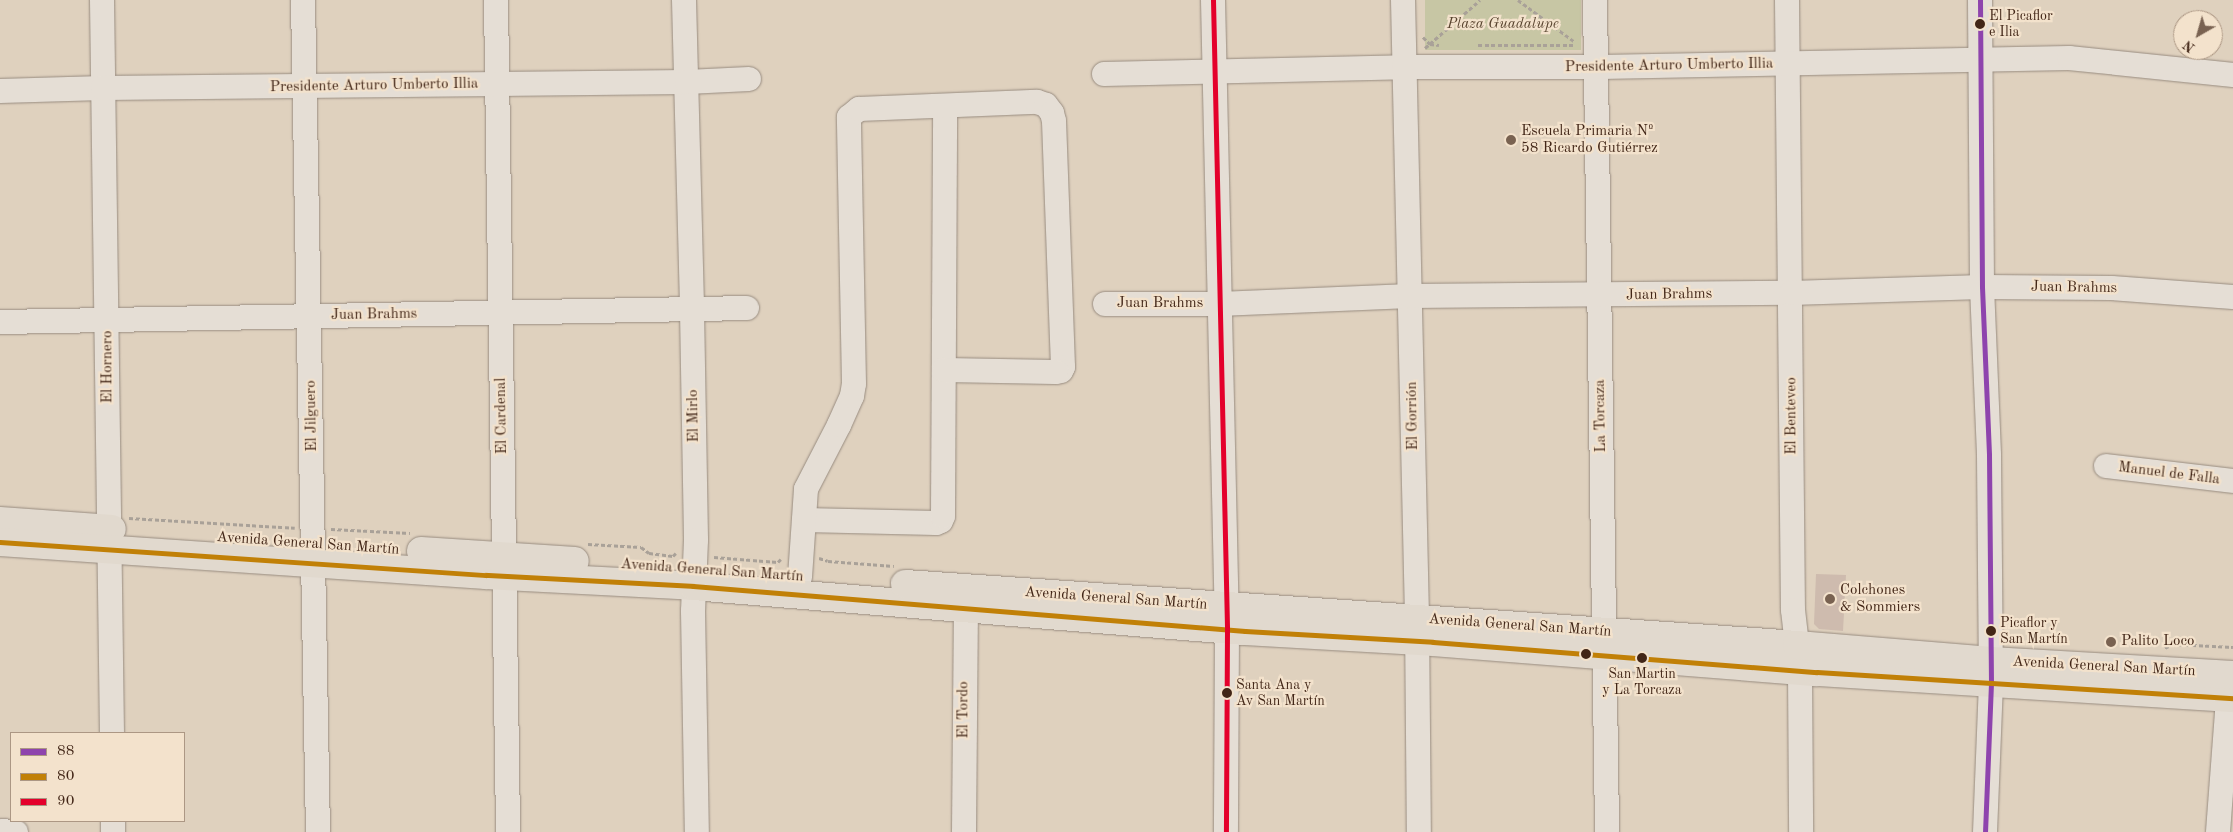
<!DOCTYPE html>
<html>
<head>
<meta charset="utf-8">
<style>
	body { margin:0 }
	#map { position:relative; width:2233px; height:832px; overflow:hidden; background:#dfd1be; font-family:"Old Standard TT",serif }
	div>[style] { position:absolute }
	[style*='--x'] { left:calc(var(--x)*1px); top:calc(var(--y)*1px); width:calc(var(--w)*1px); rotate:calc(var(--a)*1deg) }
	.green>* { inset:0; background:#c7c6a4; transform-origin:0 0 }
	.building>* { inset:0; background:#cebbae }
	.path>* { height:3px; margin-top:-1.5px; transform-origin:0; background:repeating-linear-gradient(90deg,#a9a198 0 4px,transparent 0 6.5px) }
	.roads { filter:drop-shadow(0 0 1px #988c80) drop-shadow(0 0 1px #988c80) }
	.minor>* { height:24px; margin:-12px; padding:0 12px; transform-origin:12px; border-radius:12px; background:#e5ded5 }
	.major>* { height:28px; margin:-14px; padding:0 14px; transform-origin:14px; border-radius:14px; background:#e1d9ce }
	.bus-1>* { height:5px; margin:-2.5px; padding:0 2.5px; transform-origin:2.5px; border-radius:2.5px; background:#8e44ad }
	.bus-2>* { height:5px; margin:-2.5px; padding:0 2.5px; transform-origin:2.5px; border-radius:2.5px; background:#c18007 }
	.bus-3>* { height:5px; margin:-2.5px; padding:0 2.5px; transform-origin:2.5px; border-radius:2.5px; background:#e4002b }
	.dots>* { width:14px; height:14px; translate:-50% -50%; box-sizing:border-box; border:2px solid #f3e2cc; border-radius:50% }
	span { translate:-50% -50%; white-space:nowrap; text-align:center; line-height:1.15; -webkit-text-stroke:4.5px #f3e2cc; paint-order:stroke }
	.bus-label { font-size:14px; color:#422617 }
	.left { translate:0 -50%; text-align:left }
	.park-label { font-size:15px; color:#59442f; font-style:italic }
	.street-label { font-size:15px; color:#422617 }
	.poi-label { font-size:15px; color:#422617 }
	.legend { position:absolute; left:10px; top:732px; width:175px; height:90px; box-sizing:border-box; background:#f3e2cc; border:1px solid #ac9784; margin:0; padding:6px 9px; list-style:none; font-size:15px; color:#422617 }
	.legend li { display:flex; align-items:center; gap:10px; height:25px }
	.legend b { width:25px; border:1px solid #ac9784 }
	.north { position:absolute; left:2173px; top:10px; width:50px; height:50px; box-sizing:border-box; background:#f3e2cc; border:1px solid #ac9784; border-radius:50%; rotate:218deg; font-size:14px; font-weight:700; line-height:20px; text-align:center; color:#422617 }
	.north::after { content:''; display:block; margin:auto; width:18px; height:22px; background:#796251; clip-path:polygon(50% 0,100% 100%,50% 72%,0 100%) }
</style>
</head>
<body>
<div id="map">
	<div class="green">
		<i style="left:1425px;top:0;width:156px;height:50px"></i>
	</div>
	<div class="building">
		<i style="clip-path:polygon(1816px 574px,1846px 575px,1843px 631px,1819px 629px,1814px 624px)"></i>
	</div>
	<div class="path">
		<i style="--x:1518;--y:0;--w:71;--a:36.4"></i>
		<i style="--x:1423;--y:37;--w:10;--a:45"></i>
		<i style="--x:1430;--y:44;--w:9;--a:6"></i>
		<i style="--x:1478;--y:45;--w:97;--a:0"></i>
		<i style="--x:1425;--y:48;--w:73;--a:-41.1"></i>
		<i style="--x:129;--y:518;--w:166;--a:3.4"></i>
		<i style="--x:331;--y:529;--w:79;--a:2.9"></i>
		<i style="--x:588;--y:544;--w:53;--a:3.2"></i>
		<i style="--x:641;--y:547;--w:10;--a:37"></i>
		<i style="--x:649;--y:553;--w:24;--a:7"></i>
		<i style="--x:673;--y:556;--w:4;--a:-45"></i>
		<i style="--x:714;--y:557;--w:64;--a:4.5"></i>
		<i style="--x:778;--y:562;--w:4;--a:-45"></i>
		<i style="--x:819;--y:558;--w:9;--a:18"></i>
		<i style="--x:828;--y:561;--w:66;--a:4.3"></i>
		<i style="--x:2165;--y:648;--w:9;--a:-27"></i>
		<i style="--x:2173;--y:644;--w:60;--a:2.9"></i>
	</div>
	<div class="roads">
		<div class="minor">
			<i style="--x:102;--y:0;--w:733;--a:89.22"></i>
			<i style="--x:303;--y:0;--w:832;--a:88.97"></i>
			<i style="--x:496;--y:0;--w:832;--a:89.17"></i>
			<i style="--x:684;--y:0;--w:310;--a:88.5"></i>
			<i style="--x:692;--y:310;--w:230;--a:89"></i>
			<i style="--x:696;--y:540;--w:71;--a:92.4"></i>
			<i style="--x:693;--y:611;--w:221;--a:89"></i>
			<i style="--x:1213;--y:0;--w:629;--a:88.72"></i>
			<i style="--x:1227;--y:629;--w:203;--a:90.3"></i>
			<i style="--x:1403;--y:0;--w:619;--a:88.7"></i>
			<i style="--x:1417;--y:619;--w:213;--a:89.5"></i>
			<i style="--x:1595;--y:0;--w:832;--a:89.17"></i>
			<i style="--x:1787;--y:0;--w:610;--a:89.44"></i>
			<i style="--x:1793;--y:610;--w:61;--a:83.5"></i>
			<i style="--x:1800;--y:671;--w:161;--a:89.6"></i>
			<i style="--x:1980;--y:0;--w:287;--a:89.6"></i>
			<i style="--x:1982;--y:287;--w:168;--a:87.6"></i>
			<i style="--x:1989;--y:455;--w:228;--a:89.5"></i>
			<i style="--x:1991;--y:683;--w:149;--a:92.3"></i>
			<i style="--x:1104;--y:74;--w:300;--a:-1.3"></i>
			<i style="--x:1404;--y:67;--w:192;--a:0"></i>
			<i style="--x:1596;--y:67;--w:473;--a:-1.1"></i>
			<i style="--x:2069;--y:58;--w:165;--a:5.9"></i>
			<i style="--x:0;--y:91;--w:103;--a:-1.7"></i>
			<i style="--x:103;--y:88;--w:584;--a:-0.59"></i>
			<i style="--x:687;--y:82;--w:62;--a:-2.8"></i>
			<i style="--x:1105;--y:304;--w:114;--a:0"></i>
			<i style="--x:1219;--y:304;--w:191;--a:-2.4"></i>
			<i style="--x:1410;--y:296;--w:381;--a:-0.5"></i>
			<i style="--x:1791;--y:293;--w:191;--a:-1.8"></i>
			<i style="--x:1982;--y:287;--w:129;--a:0.4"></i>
			<i style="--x:2111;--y:288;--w:122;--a:4.2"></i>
			<i style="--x:0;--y:322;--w:747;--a:-1.07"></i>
			<i style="--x:2106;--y:466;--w:128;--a:6.7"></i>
			<i style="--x:804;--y:520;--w:132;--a:1.3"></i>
			<i style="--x:936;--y:523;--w:5;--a:-22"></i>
			<i style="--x:941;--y:521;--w:5;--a:-68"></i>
			<i style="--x:943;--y:516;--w:410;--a:-89.7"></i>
			<i style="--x:800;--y:577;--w:88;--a:-86.1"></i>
			<i style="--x:806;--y:489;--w:72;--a:-62.7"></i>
			<i style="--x:839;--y:425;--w:32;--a:-66"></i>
			<i style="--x:852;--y:396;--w:12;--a:-81"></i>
			<i style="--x:854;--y:384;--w:267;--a:-91.1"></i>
			<i style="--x:849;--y:117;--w:13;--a:-39"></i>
			<i style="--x:859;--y:109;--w:178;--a:-2.3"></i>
			<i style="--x:1037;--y:102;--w:9;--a:18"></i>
			<i style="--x:1046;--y:105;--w:10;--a:53"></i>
			<i style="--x:1052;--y:113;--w:8;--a:76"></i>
			<i style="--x:1054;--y:121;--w:246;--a:87.9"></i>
			<i style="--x:1063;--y:367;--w:4;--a:117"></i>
			<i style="--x:1061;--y:371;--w:5;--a:169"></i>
			<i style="--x:1056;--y:372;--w:112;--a:-179"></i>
			<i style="--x:113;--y:821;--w:11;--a:90"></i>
			<i style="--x:0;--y:831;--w:16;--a:4"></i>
			<i style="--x:964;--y:832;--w:243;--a:-89.5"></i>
			<i style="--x:2218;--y:832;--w:134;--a:-85.7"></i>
		</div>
		<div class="major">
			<i style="--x:0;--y:521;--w:112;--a:4.1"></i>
			<i style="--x:0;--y:542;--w:487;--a:3.9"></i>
			<i style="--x:486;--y:575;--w:207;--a:3"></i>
			<i style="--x:693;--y:586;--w:554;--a:4.66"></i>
			<i style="--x:1245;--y:631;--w:188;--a:3.3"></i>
			<i style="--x:1433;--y:642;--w:385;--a:4.5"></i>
			<i style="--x:1817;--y:672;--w:417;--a:3.6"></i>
			<i style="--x:421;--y:551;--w:154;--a:3.7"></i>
			<i style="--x:905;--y:584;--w:894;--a:3.91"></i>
			<i style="--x:1797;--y:645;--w:195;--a:4.7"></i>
			<i style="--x:1991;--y:661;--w:242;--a:3.3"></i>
		</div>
	</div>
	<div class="bus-1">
		<i style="--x:1980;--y:0;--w:287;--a:89.6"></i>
		<i style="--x:1982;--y:287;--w:168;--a:87.6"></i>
		<i style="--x:1989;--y:455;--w:228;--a:89.5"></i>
		<i style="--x:1991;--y:683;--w:149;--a:92.3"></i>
	</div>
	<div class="bus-2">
		<i style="--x:0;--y:542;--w:487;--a:3.9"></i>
		<i style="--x:486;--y:575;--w:207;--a:3"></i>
		<i style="--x:693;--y:586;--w:554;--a:4.66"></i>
		<i style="--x:1245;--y:631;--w:188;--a:3.3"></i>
		<i style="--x:1433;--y:642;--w:385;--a:4.5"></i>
		<i style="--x:1817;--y:672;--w:417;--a:3.6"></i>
	</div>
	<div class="bus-3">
		<i style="--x:1213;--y:0;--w:629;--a:88.72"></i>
		<i style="--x:1227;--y:629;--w:203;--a:90.3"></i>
	</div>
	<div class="dots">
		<i style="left:1980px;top:24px;background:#422617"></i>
		<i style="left:1511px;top:140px;background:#796251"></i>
		<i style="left:1830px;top:599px;background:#796251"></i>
		<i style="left:1991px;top:631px;background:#422617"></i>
		<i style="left:2111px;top:642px;background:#796251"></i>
		<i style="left:1586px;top:654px;background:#422617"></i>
		<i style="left:1642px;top:658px;background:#422617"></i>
		<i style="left:1227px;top:693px;background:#422617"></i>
	</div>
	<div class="bus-label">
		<span class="left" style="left:1989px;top:24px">El Picaflor<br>e Ilia</span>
		<span class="left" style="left:2000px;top:631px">Picaflor y<br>San Martín</span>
		<span style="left:1642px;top:682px">San Martin<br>y La Torcaza</span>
		<span class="left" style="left:1236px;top:693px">Santa Ana y<br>Av San Martín</span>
	</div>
	<div class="park-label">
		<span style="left:1503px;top:25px">Plaza Guadalupe</span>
	</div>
	<div class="street-label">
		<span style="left:1669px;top:66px;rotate:-1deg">Presidente Arturo Umberto Illia</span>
		<span style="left:374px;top:86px;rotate:-1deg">Presidente Arturo Umberto Illia</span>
		<span style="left:2074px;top:288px;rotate:1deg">Juan Brahms</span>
		<span style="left:1669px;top:295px;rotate:-1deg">Juan Brahms</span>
		<span style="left:1160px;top:304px">Juan Brahms</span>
		<span style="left:374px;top:315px;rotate:-1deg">Juan Brahms</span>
		<span style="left:108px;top:367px;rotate:-90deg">El Hornero</span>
		<span style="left:312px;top:416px;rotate:-91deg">El Jilguero</span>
		<span style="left:502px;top:416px;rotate:-91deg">El Cardenal</span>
		<span style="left:694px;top:416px;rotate:-91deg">El Mirlo</span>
		<span style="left:1413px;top:416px;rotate:-91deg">El Gorrión</span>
		<span style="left:1601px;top:416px;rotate:-91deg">La Torcaza</span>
		<span style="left:1792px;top:416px;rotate:-90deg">El Benteveo</span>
		<span style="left:2169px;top:474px;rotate:7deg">Manuel de Falla</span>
		<span style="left:308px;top:544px;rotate:4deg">Avenida General San Martín</span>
		<span style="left:712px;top:571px;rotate:4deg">Avenida General San Martín</span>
		<span style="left:1116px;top:599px;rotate:4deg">Avenida General San Martín</span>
		<span style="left:1520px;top:626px;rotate:4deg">Avenida General San Martín</span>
		<span style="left:2104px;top:667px;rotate:3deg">Avenida General San Martín</span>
		<span style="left:964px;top:710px;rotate:-90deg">El Tordo</span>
	</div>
	<div class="poi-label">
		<span class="left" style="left:1521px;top:140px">Escuela Primaria Nº<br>58 Ricardo Gutiérrez</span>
		<span class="left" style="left:1840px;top:599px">Colchones<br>&amp; Sommiers</span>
		<span class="left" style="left:2121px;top:642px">Palito Loco</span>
	</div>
	<ul class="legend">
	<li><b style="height:6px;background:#8e44ad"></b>88</li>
	<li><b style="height:6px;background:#c18007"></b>80</li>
	<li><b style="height:6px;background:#e4002b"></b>90</li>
	</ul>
	<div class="north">N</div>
</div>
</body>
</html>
